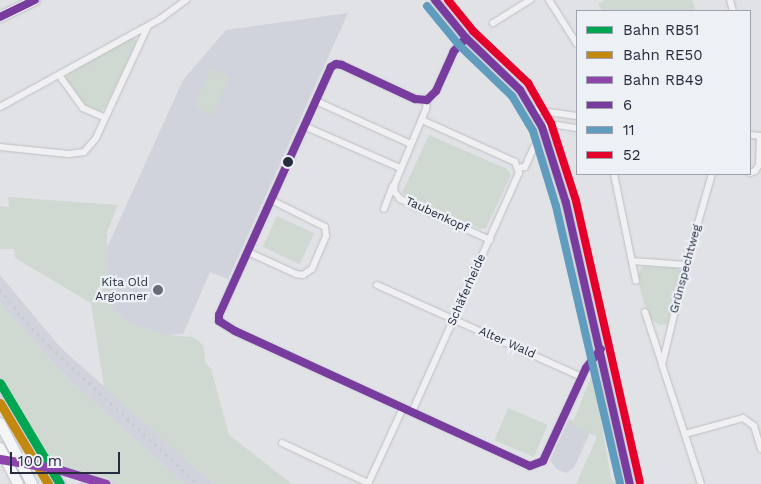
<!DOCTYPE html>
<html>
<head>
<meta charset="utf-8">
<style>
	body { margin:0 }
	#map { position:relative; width:761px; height:484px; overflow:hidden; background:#e0e2e6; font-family:"Work Sans",sans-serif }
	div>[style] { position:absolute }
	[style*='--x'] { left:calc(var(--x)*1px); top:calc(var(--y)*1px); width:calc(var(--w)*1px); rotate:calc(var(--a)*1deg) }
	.built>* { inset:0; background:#d0d3db }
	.green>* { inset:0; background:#cfd9d1; transform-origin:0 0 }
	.roads { filter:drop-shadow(0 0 1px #bdbfc3) drop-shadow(0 0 1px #bdbfc3) }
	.minor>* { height:6px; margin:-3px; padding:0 3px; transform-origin:3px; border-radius:3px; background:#f0f0f2 }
	.tertiary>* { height:8px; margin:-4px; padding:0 4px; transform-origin:4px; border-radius:4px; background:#f0f0f2 }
	.primary>* { height:10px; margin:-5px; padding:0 5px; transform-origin:5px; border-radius:5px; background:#f4f5f6 }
	.trunk>* { height:10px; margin:-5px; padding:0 5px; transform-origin:5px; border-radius:5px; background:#f4f5f6 }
	.rail>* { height:2.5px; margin-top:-1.25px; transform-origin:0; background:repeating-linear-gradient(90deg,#c9cacd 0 2.5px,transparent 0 7.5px) }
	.bus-1>* { height:8px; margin:-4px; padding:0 4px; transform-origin:4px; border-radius:4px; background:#783c9f }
	.bus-2>* { height:8px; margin:-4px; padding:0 4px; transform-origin:4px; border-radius:4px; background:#609cbe }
	.bus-3>* { height:8px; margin:-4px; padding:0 4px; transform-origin:4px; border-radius:4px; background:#e4002b }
	.rail-1>* { height:9px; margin:-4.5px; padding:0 4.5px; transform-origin:4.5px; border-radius:4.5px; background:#00a651 }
	.rail-2>* { height:9px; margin:-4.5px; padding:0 4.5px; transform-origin:4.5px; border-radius:4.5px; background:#c38810 }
	.rail-3>* { height:9px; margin:-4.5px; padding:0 4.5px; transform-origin:4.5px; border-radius:4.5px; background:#8e44ad }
	.dots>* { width:14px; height:14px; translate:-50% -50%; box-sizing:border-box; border:2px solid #edf0f5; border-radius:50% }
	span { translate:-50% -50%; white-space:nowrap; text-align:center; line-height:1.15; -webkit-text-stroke:4.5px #edf0f5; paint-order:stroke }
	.street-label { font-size:12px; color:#272d3f }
	.poi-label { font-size:12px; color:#272d3f }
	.right { translate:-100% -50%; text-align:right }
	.legend { position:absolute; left:576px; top:10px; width:175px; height:165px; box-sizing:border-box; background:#edf0f5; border:1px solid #9ea2ac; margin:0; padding:6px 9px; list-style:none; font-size:15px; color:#272d3f }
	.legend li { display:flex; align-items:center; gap:10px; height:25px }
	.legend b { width:25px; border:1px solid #9ea2ac }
	.scale { position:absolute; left:10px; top:452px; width:110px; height:22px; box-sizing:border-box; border:2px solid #272d3f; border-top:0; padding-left:6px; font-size:15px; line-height:18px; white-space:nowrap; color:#272d3f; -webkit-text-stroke:4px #edf0f5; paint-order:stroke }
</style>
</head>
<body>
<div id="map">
	<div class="built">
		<i style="clip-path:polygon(348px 13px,228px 279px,210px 272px,183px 334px,167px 335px,129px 323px,108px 305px,106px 250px,183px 80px,226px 30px)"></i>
		<i style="clip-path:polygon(0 275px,60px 347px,213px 484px,184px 484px,63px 374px,0 303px)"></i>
		<i style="clip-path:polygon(0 374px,55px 465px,68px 484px,46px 484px,15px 434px,0 403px)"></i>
		<i style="clip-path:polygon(569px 419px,591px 430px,574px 468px,566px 473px,556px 469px,550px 460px)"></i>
		<i style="clip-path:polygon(68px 468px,113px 480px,121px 484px,82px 484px)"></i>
	</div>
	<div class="green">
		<i style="clip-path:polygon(605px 0,692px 0,696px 11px,602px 11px,598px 4px)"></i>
		<i style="clip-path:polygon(131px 37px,136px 40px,135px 45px,105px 108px,101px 111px,88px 107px,76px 96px,66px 81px,67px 75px)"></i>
		<i style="left:211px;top:68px;width:21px;height:42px;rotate:25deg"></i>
		<i style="clip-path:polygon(429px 135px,507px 169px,511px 175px,486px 228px,480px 229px,402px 193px)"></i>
		<i style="clip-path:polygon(8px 197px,118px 205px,107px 232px,108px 305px,129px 323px,167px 335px,192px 337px,199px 341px,204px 347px,205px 362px,211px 369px,229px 435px,292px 484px,213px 484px,104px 387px,91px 303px,15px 258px,14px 249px,0 249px,0 206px,9px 207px)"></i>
		<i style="left:277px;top:216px;width:41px;height:34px;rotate:25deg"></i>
		<i style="clip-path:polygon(642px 266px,677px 268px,681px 272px,667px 324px,660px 325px,648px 318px,637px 277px)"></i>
		<i style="clip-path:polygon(0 303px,63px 374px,184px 484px,121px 484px,55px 465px,0 374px)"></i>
		<i style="clip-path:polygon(593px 372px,611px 479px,618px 484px,576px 484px,597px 437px,572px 424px)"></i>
		<i style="left:508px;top:408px;width:43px;height:35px;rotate:23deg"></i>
	</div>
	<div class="roads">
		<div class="minor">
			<i style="--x:549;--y:0;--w:52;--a:57.5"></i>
			<i style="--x:730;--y:0;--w:11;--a:75"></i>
			<i style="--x:493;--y:23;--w:44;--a:-31.9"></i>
			<i style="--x:466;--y:38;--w:18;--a:133"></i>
			<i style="--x:454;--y:51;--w:44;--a:114.2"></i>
			<i style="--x:436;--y:91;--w:13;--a:135"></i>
			<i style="--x:427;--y:100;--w:12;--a:-175"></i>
			<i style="--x:415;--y:99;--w:81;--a:-155"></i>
			<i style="--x:342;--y:65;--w:6;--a:-171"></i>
			<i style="--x:336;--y:64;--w:6;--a:149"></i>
			<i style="--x:331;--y:67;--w:272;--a:114.3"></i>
			<i style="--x:219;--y:315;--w:6;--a:90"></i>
			<i style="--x:219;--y:321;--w:19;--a:32"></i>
			<i style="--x:235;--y:331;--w:324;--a:24.6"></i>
			<i style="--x:530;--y:466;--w:14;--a:-21"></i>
			<i style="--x:543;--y:461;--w:102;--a:-65.2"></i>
			<i style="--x:586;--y:368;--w:17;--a:-57"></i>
			<i style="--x:595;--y:354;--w:8;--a:-40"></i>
			<i style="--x:59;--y:75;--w:41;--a:54"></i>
			<i style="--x:83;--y:108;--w:24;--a:24"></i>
			<i style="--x:427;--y:100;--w:9;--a:96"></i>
			<i style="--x:426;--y:109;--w:80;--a:112.7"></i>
			<i style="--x:395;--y:183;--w:8;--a:97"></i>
			<i style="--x:394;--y:191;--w:10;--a:53"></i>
			<i style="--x:400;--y:199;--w:99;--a:24.5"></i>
			<i style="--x:316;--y:101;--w:104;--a:24.4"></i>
			<i style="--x:0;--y:107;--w:183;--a:-28.8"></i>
			<i style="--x:160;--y:19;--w:32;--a:-36"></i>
			<i style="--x:534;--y:110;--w:43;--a:7.9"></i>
			<i style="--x:304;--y:126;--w:105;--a:23.6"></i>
			<i style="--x:542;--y:127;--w:15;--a:-8"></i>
			<i style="--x:557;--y:125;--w:20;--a:9"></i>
			<i style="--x:750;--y:135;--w:11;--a:5"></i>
			<i style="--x:0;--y:147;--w:69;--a:5.8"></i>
			<i style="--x:69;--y:154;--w:15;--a:-8"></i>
			<i style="--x:84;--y:152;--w:18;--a:-49"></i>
			<i style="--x:96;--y:138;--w:123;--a:-65.1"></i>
			<i style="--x:518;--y:168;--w:7;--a:-8"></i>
			<i style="--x:525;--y:167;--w:22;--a:-66"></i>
			<i style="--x:750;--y:173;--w:5;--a:-22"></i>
			<i style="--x:755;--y:171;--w:7;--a:-56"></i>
			<i style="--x:759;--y:165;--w:29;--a:-88"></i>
			<i style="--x:614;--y:174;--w:109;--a:78.4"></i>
			<i style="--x:384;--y:209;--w:25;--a:-69"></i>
			<i style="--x:248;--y:252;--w:53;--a:24.6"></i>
			<i style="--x:296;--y:274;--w:7;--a:8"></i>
			<i style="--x:303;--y:275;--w:11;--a:-34"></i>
			<i style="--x:312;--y:269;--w:36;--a:-67"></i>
			<i style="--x:326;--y:236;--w:9;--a:-96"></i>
			<i style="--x:325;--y:227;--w:60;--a:-153.4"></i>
			<i style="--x:632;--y:261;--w:54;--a:4.2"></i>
			<i style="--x:377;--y:285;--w:225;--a:24.2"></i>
			<i style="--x:645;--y:312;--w:55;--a:71.9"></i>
			<i style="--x:412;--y:412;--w:262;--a:-65.9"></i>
			<i style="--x:519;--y:173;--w:12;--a:-110"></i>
			<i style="--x:515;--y:162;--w:102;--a:-155.7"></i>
			<i style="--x:685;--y:434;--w:60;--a:-15.4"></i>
			<i style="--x:743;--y:418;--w:14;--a:36"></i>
			<i style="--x:754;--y:426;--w:24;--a:73"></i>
			<i style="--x:282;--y:443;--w:95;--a:24.9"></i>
			<i style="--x:368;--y:484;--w:84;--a:-65.3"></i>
			<i style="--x:701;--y:484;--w:125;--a:-108.1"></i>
			<i style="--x:662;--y:365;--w:103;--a:-76.5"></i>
			<i style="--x:686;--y:265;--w:95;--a:-74.1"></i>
		</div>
		<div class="tertiary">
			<i style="--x:435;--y:0;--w:49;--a:50.8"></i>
			<i style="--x:466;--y:38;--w:75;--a:43.9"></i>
			<i style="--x:520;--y:90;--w:43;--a:59.3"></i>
			<i style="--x:542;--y:127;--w:80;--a:72.5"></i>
			<i style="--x:566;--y:203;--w:288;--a:77.2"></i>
		</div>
		<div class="primary">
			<i style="--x:0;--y:17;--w:39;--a:-26"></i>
		</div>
		<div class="trunk">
			<i style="--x:0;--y:423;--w:69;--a:62.3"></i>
			<i style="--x:0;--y:448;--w:40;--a:63.4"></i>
		</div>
	</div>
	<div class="rail">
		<i style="--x:0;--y:289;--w:36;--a:52"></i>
		<i style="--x:22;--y:317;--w:41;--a:47"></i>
		<i style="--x:50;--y:347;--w:202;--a:42.8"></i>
	</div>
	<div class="bus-1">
		<i style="--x:435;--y:0;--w:49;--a:50.8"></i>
		<i style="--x:466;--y:38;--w:75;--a:43.9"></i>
		<i style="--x:520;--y:90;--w:43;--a:59.3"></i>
		<i style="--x:542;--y:127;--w:80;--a:72.5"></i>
		<i style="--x:566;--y:203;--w:288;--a:77.2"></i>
		<i style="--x:0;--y:17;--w:39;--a:-26"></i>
		<i style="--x:466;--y:38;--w:18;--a:133"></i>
		<i style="--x:454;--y:51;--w:44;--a:114.2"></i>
		<i style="--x:436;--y:91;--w:13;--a:135"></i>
		<i style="--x:427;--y:100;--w:12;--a:-175"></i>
		<i style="--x:415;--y:99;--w:81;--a:-155"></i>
		<i style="--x:342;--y:65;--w:6;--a:-171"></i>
		<i style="--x:336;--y:64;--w:6;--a:149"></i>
		<i style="--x:331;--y:67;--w:272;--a:114.3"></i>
		<i style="--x:219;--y:315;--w:6;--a:90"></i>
		<i style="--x:219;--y:321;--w:19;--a:32"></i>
		<i style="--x:235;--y:331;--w:324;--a:24.6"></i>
		<i style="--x:530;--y:466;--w:14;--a:-21"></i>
		<i style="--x:543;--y:461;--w:102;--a:-65.2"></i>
		<i style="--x:586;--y:368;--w:24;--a:-52"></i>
	</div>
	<div class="bus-2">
		<i style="--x:427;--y:6;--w:50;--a:50.6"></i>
		<i style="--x:459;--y:45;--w:74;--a:43.9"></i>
		<i style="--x:512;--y:96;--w:41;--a:59"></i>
		<i style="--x:533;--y:131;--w:78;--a:73"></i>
		<i style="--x:556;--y:206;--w:285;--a:77"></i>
	</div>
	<div class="bus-3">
		<i style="--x:448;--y:0;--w:40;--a:51"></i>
		<i style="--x:473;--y:31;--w:76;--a:43.4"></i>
		<i style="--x:528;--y:83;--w:46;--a:60.1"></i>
		<i style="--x:551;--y:123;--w:82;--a:72.2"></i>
		<i style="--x:576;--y:201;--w:288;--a:77.2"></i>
	</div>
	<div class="rail-1">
		<i style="--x:0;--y:383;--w:117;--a:59.3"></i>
	</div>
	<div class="rail-2">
		<i style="--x:0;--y:403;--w:94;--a:59.3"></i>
	</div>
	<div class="rail-3">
		<i style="--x:0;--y:459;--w:55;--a:9.5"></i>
		<i style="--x:54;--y:468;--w:54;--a:17.1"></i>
	</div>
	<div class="dots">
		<i style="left:288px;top:162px;background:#272d3f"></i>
		<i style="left:158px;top:290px;background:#686c79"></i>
	</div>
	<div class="street-label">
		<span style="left:437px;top:215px;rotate:25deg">Taubenkopf</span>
		<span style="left:686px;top:269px;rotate:-75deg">Grünspechtweg</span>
		<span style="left:467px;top:290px;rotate:-66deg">Schäferheide</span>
		<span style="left:507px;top:343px;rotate:24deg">Alter Wald</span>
	</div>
	<div class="poi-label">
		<span class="right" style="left:148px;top:290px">Kita Old<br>Argonner</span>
	</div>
	<ul class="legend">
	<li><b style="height:6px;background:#00a651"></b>Bahn RB51</li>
	<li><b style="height:6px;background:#c38810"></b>Bahn RE50</li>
	<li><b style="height:6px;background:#8e44ad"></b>Bahn RB49</li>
	<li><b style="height:6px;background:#783c9f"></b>6</li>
	<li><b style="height:6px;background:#609cbe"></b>11</li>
	<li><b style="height:6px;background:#e4002b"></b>52</li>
	</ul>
	<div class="scale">100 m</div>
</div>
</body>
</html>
